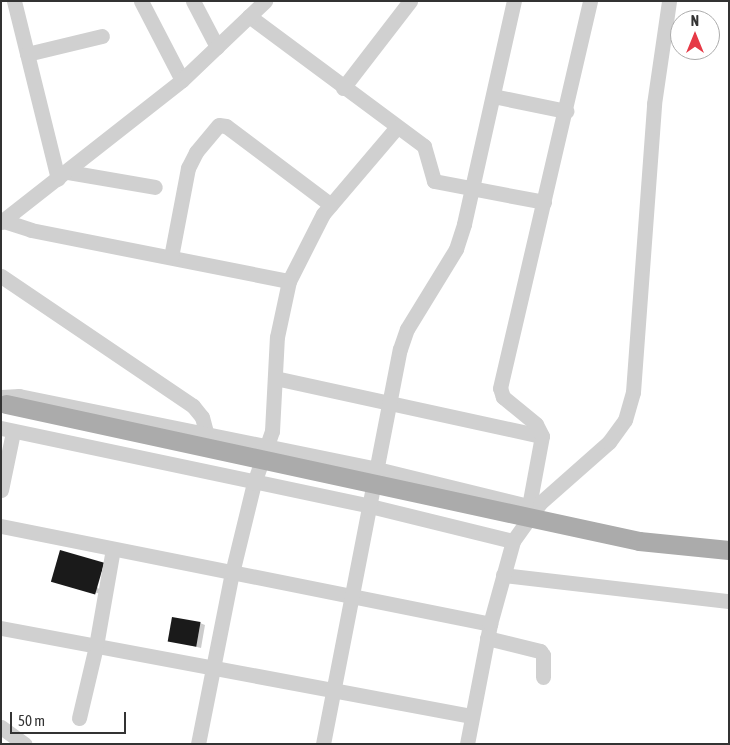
<!DOCTYPE html>
<html>
<head>
<meta charset="utf-8">
<style>
	body { margin:0 }
	#map { position:relative; width:730px; height:745px; overflow:hidden; background:#fff; font-family:"Asap Condensed",sans-serif }
	div>[style] { position:absolute }
	[style*='--x'] { left:calc(var(--x)*1px); top:calc(var(--y)*1px); width:calc(var(--w)*1px); rotate:calc(var(--a)*1deg) }
	.shadow>* { inset:0; background:#0003 }
	.building>* { inset:0; background:#1a1a1a; transform-origin:0 0 }
	.minor>* { height:15px; margin:-7.5px; padding:0 7.5px; transform-origin:7.5px; border-radius:7.5px; background:#d0d0d0 }
	.major-bridge>* { height:19px; margin:-9.5px; padding:0 9.5px; transform-origin:9.5px; border-radius:9.5px; background:#ababab }
	span { translate:-50% -50%; white-space:nowrap; text-align:center; line-height:1.15; -webkit-text-stroke:5px #fff; paint-order:stroke }
	.frame { position:absolute; inset:0; border:2px solid #333; pointer-events:none }
	.north { position:absolute; left:670px; top:10px; width:50px; height:50px; box-sizing:border-box; background:#fff; border:1px solid #adadad; border-radius:50%; rotate:0deg; font-size:14px; font-weight:700; line-height:20px; text-align:center; color:#333 }
	.north::after { content:''; display:block; margin:auto; width:18px; height:22px; background:#e63946; clip-path:polygon(50% 0,100% 100%,50% 72%,0 100%) }
	.scale { position:absolute; left:10px; top:712px; width:116px; height:22px; box-sizing:border-box; border:2px solid #333; border-top:0; padding-left:6px; font-size:15px; line-height:18px; white-space:nowrap; color:#333; -webkit-text-stroke:4px #fff; paint-order:stroke }
</style>
</head>
<body>
<div id="map">
	<div class="shadow">
		<i style="clip-path:polygon(61px 551px,105px 595px,55px 582px)"></i>
		<i style="clip-path:polygon(200px 623px,205px 625px,201px 648px,169px 640px)"></i>
	</div>
	<div class="building">
		<i style="left:60px;top:550px;width:46px;height:33px;rotate:16deg"></i>
		<i style="left:172px;top:617px;width:29px;height:25px;rotate:10deg"></i>
	</div>
	<div class="minor">
		<i style="--x:14;--y:1;--w:183;--a:76.1"></i>
		<i style="--x:141;--y:1;--w:89;--a:62.6"></i>
		<i style="--x:193;--y:1;--w:52;--a:62.4"></i>
		<i style="--x:249;--y:16;--w:218;--a:36.6"></i>
		<i style="--x:424;--y:146;--w:36;--a:74"></i>
		<i style="--x:434;--y:181;--w:112;--a:10.8"></i>
		<i style="--x:27;--y:54;--w:77;--a:-13.5"></i>
		<i style="--x:343;--y:88;--w:110;--a:-52.4"></i>
		<i style="--x:493;--y:96;--w:75;--a:11.6"></i>
		<i style="--x:68;--y:172;--w:88;--a:9.8"></i>
		<i style="--x:4;--y:221;--w:28;--a:18"></i>
		<i style="--x:31;--y:230;--w:263;--a:11.2"></i>
		<i style="--x:1;--y:222;--w:230;--a:-38.1"></i>
		<i style="--x:182;--y:80;--w:115;--a:-43.6"></i>
		<i style="--x:171;--y:257;--w:91;--a:-79.2"></i>
		<i style="--x:188;--y:168;--w:18;--a:-63"></i>
		<i style="--x:196;--y:152;--w:35;--a:-50"></i>
		<i style="--x:219;--y:125;--w:7;--a:8"></i>
		<i style="--x:226;--y:126;--w:131;--a:37"></i>
		<i style="--x:1;--y:276;--w:232;--a:34.1"></i>
		<i style="--x:193;--y:406;--w:14;--a:51"></i>
		<i style="--x:202;--y:417;--w:20;--a:75"></i>
		<i style="--x:275;--y:378;--w:273;--a:12.3"></i>
		<i style="--x:1;--y:397;--w:18;--a:-3"></i>
		<i style="--x:19;--y:396;--w:365;--a:11.5"></i>
		<i style="--x:377;--y:469;--w:164;--a:13.8"></i>
		<i style="--x:1;--y:428;--w:377;--a:11.9"></i>
		<i style="--x:370;--y:506;--w:147;--a:13.8"></i>
		<i style="--x:1;--y:490;--w:59;--a:-78.3"></i>
		<i style="--x:529;--y:506;--w:71;--a:-79.5"></i>
		<i style="--x:542;--y:436;--w:13;--a:-117"></i>
		<i style="--x:536;--y:424;--w:43;--a:-140.7"></i>
		<i style="--x:503;--y:397;--w:9;--a:-108"></i>
		<i style="--x:500;--y:388;--w:397;--a:-76.9"></i>
		<i style="--x:1;--y:526;--w:499;--a:11.3"></i>
		<i style="--x:503;--y:575;--w:227;--a:6.6"></i>
		<i style="--x:1;--y:628;--w:479;--a:10.6"></i>
		<i style="--x:487;--y:638;--w:55;--a:13.8"></i>
		<i style="--x:540;--y:651;--w:5;--a:53"></i>
		<i style="--x:543;--y:655;--w:22;--a:90"></i>
		<i style="--x:79;--y:718;--w:74;--a:-76.7"></i>
		<i style="--x:96;--y:646;--w:98;--a:-80.1"></i>
		<i style="--x:1;--y:727;--w:29;--a:36"></i>
		<i style="--x:198;--y:744;--w:174;--a:-78.8"></i>
		<i style="--x:232;--y:573;--w:93;--a:-76.3"></i>
		<i style="--x:254;--y:483;--w:55;--a:-70.9"></i>
		<i style="--x:272;--y:431;--w:94;--a:-87"></i>
		<i style="--x:277;--y:337;--w:57;--a:-77.9"></i>
		<i style="--x:289;--y:281;--w:75;--a:-63.1"></i>
		<i style="--x:323;--y:214;--w:114;--a:-49.6"></i>
		<i style="--x:323;--y:744;--w:402;--a:-79"></i>
		<i style="--x:400;--y:349;--w:21;--a:-71"></i>
		<i style="--x:407;--y:329;--w:94;--a:-58.5"></i>
		<i style="--x:456;--y:249;--w:26;--a:-72"></i>
		<i style="--x:464;--y:224;--w:229;--a:-77.4"></i>
		<i style="--x:467;--y:744;--w:122;--a:-79.1"></i>
		<i style="--x:490;--y:624;--w:86;--a:-74.5"></i>
		<i style="--x:513;--y:541;--w:47;--a:-54.6"></i>
		<i style="--x:540;--y:503;--w:92;--a:-41.5"></i>
		<i style="--x:609;--y:442;--w:27;--a:-54"></i>
		<i style="--x:625;--y:420;--w:29;--a:-74"></i>
		<i style="--x:633;--y:392;--w:289;--a:-85.8"></i>
		<i style="--x:654;--y:104;--w:104;--a:-81.7"></i>
	</div>
	<div class="major-bridge">
		<i style="--x:6;--y:404;--w:648;--a:12.21"></i>
		<i style="--x:639;--y:541;--w:90;--a:5.7"></i>
	</div>
	<div class="frame"></div>
	<div class="north">N</div>
	<div class="scale">50 m</div>
</div>
</body>
</html>
